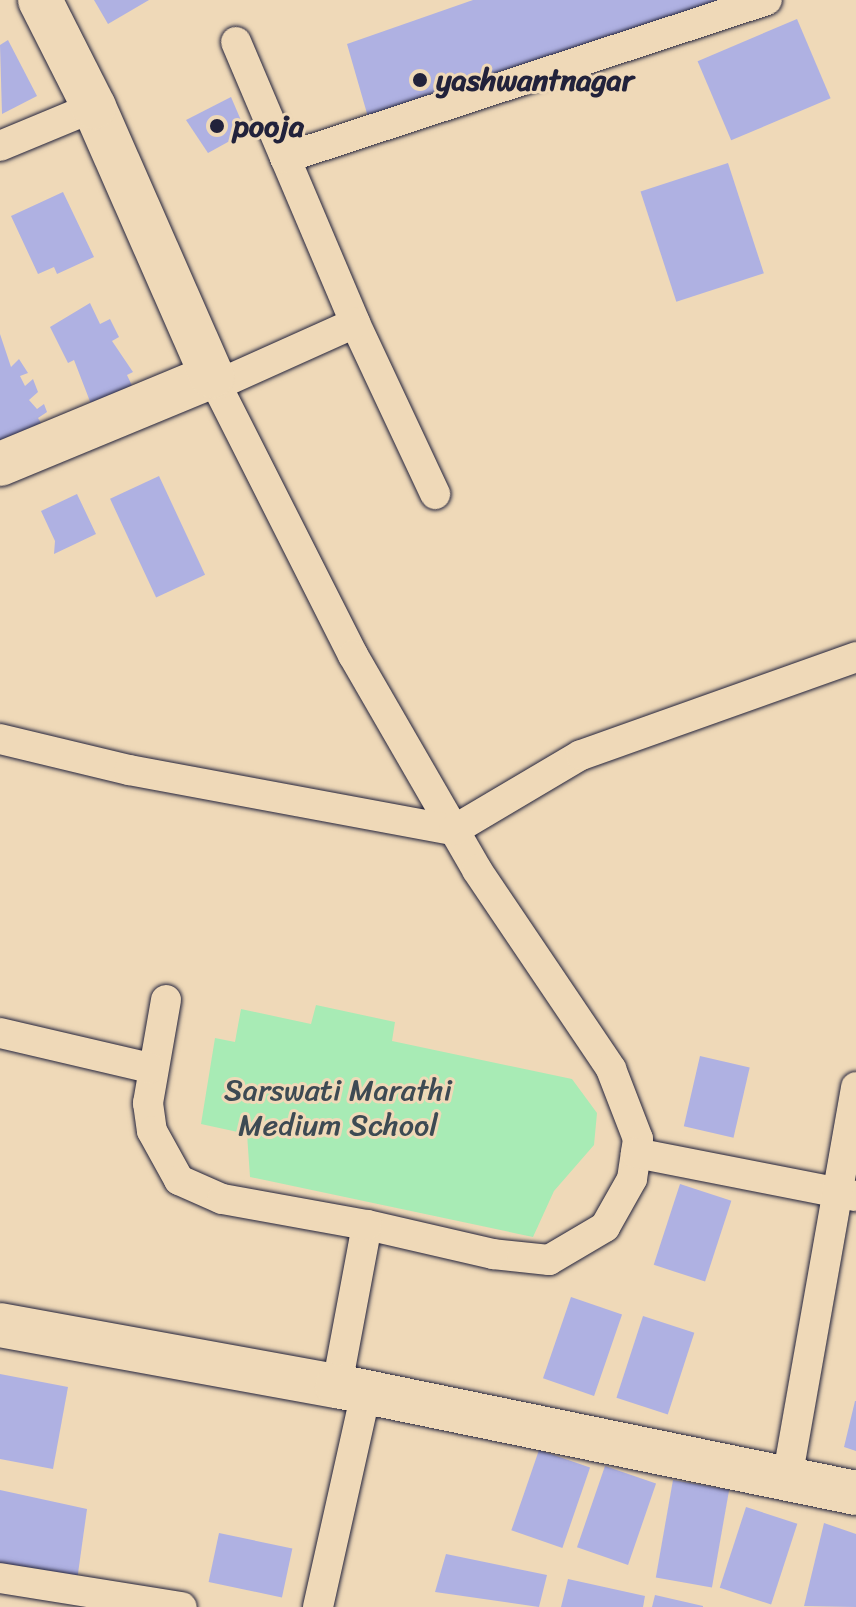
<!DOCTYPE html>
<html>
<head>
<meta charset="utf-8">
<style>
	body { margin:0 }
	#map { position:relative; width:856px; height:1607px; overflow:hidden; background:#efd9b8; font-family:Sriracha,sans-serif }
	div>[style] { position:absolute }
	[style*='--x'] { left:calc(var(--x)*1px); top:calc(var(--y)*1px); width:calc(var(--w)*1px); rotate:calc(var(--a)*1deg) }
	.green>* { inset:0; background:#a8ebb5 }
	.building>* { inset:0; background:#afb1e2; transform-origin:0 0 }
	.roads { filter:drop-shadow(0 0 2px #22223b) drop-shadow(0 0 2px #22223b) }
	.street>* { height:30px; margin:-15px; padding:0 15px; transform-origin:15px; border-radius:15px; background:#efd9b8 }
	.secondary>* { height:44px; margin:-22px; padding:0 22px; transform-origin:22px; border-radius:22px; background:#efd9b8 }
	.dots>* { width:22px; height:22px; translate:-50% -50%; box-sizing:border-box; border:4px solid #efd9b8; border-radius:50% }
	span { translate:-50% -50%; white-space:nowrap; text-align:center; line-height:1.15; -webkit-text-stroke:6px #efd9b8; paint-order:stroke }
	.poi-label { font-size:30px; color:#22223b; font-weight:700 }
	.left { translate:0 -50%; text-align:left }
	.park-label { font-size:30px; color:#3d4a53 }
</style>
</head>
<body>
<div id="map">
	<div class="green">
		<i style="clip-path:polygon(316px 1005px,395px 1022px,392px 1041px,572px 1079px,597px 1113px,594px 1145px,554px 1191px,533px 1237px,250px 1177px,247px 1134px,201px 1124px,215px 1038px,235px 1042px,241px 1009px,311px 1024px)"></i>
	</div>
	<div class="building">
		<i style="clip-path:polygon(94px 0,149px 0,108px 24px)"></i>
		<i style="clip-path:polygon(473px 0,728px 0,368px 117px,347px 44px)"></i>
		<i style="left:797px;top:19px;width:86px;height:108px;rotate:67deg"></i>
		<i style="clip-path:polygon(8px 40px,37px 96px,2px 114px,0 45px)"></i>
		<i style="clip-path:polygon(231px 97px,246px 132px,208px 153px,186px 120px)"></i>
		<i style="left:728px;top:163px;width:116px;height:92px;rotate:72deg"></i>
		<i style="clip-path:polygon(63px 192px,94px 257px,57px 274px,54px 267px,38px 274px,11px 216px)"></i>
		<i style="clip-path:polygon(90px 303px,100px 324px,110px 319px,119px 337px,112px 341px,133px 372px,127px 375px,135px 392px,91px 404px,74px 360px,68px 363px,50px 327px)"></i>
		<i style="clip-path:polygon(0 334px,11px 367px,19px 359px,28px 373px,20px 376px,25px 386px,33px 379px,38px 392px,29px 400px,37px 409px,44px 404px,47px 412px,38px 418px,46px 431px,0 444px)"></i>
		<i style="left:159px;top:476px;width:109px;height:54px;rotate:65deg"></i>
		<i style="clip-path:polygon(77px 494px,96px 534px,54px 554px,55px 541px,41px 511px)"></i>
		<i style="left:700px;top:1056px;width:51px;height:72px;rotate:13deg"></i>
		<i style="left:680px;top:1184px;width:54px;height:85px;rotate:18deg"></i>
		<i style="left:571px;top:1297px;width:54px;height:86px;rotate:19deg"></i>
		<i style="left:643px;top:1316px;width:54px;height:86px;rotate:18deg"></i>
		<i style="clip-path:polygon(0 1374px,68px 1387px,53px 1469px,0 1459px)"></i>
		<i style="clip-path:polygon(855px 1401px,856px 1401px,856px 1451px,844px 1447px)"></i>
		<i style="left:539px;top:1450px;width:54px;height:85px;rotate:19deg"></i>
		<i style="left:605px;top:1466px;width:54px;height:86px;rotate:19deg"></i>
		<i style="left:673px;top:1480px;width:57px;height:99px;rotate:10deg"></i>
		<i style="clip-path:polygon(0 1490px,87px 1509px,76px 1588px,0 1571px)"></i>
		<i style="left:746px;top:1507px;width:54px;height:85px;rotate:18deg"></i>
		<i style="clip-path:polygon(824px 1523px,856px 1534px,856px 1607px,804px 1606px)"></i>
		<i style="left:219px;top:1533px;width:75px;height:50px;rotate:12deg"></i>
		<i style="clip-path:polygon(446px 1554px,547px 1575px,539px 1607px,435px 1592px)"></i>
		<i style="clip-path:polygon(568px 1579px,645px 1596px,643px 1607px,561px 1607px)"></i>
		<i style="clip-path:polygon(655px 1595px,703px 1606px,703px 1607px,652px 1607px)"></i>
	</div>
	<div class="roads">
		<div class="street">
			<i style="--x:236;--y:42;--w:305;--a:67"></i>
			<i style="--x:355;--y:323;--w:189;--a:64.9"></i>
			<i style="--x:0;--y:146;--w:102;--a:-22.5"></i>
			<i style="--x:285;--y:158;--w:507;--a:-18.15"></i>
			<i style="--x:212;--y:376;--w:313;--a:63.2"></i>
			<i style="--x:353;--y:655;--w:248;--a:60"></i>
			<i style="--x:477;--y:870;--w:240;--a:56"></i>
			<i style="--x:611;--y:1069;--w:75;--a:68.9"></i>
			<i style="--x:638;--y:1139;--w:40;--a:98.5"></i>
			<i style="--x:632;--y:1179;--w:55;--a:119.4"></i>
			<i style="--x:605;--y:1227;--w:65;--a:149.5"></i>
			<i style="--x:549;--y:1260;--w:56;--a:-173.9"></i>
			<i style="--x:493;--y:1254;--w:129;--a:-167"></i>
			<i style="--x:367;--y:1225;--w:164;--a:100.6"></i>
			<i style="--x:217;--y:385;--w:151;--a:-24.2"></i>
			<i style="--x:0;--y:739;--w:133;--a:13.5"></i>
			<i style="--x:129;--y:770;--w:330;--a:10.5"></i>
			<i style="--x:454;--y:830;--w:147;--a:-30.6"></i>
			<i style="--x:581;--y:755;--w:292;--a:-19.6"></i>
			<i style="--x:166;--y:1000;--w:105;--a:99.9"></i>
			<i style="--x:148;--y:1103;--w:28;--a:82"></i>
			<i style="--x:152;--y:1131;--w:56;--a:61.1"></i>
			<i style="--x:179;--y:1180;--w:47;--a:23.8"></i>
			<i style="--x:222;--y:1199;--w:147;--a:10.2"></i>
			<i style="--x:0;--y:1033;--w:154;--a:13.1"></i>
			<i style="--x:636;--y:1153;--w:224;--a:11.1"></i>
			<i style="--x:787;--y:1479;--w:398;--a:-80"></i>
			<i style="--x:0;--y:1578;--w:184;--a:9.1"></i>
			<i style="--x:318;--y:1607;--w:220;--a:-77.4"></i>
		</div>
		<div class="secondary">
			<i style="--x:0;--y:464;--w:230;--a:-22.5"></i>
			<i style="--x:212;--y:376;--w:294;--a:-113.7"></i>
			<i style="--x:94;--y:107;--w:120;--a:-116.8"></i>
			<i style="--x:0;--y:1325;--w:342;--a:10.3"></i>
			<i style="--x:337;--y:1386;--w:530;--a:11.65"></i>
		</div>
	</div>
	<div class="dots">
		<i style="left:420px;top:80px;background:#22223b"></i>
		<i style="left:217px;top:126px;background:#22223b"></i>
	</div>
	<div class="poi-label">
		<span class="left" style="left:436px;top:80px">yashwantnagar</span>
		<span class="left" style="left:233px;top:126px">pooja</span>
	</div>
	<div class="park-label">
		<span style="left:338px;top:1107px">Sarswati Marathi<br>Medium School</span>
	</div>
</div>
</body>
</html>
